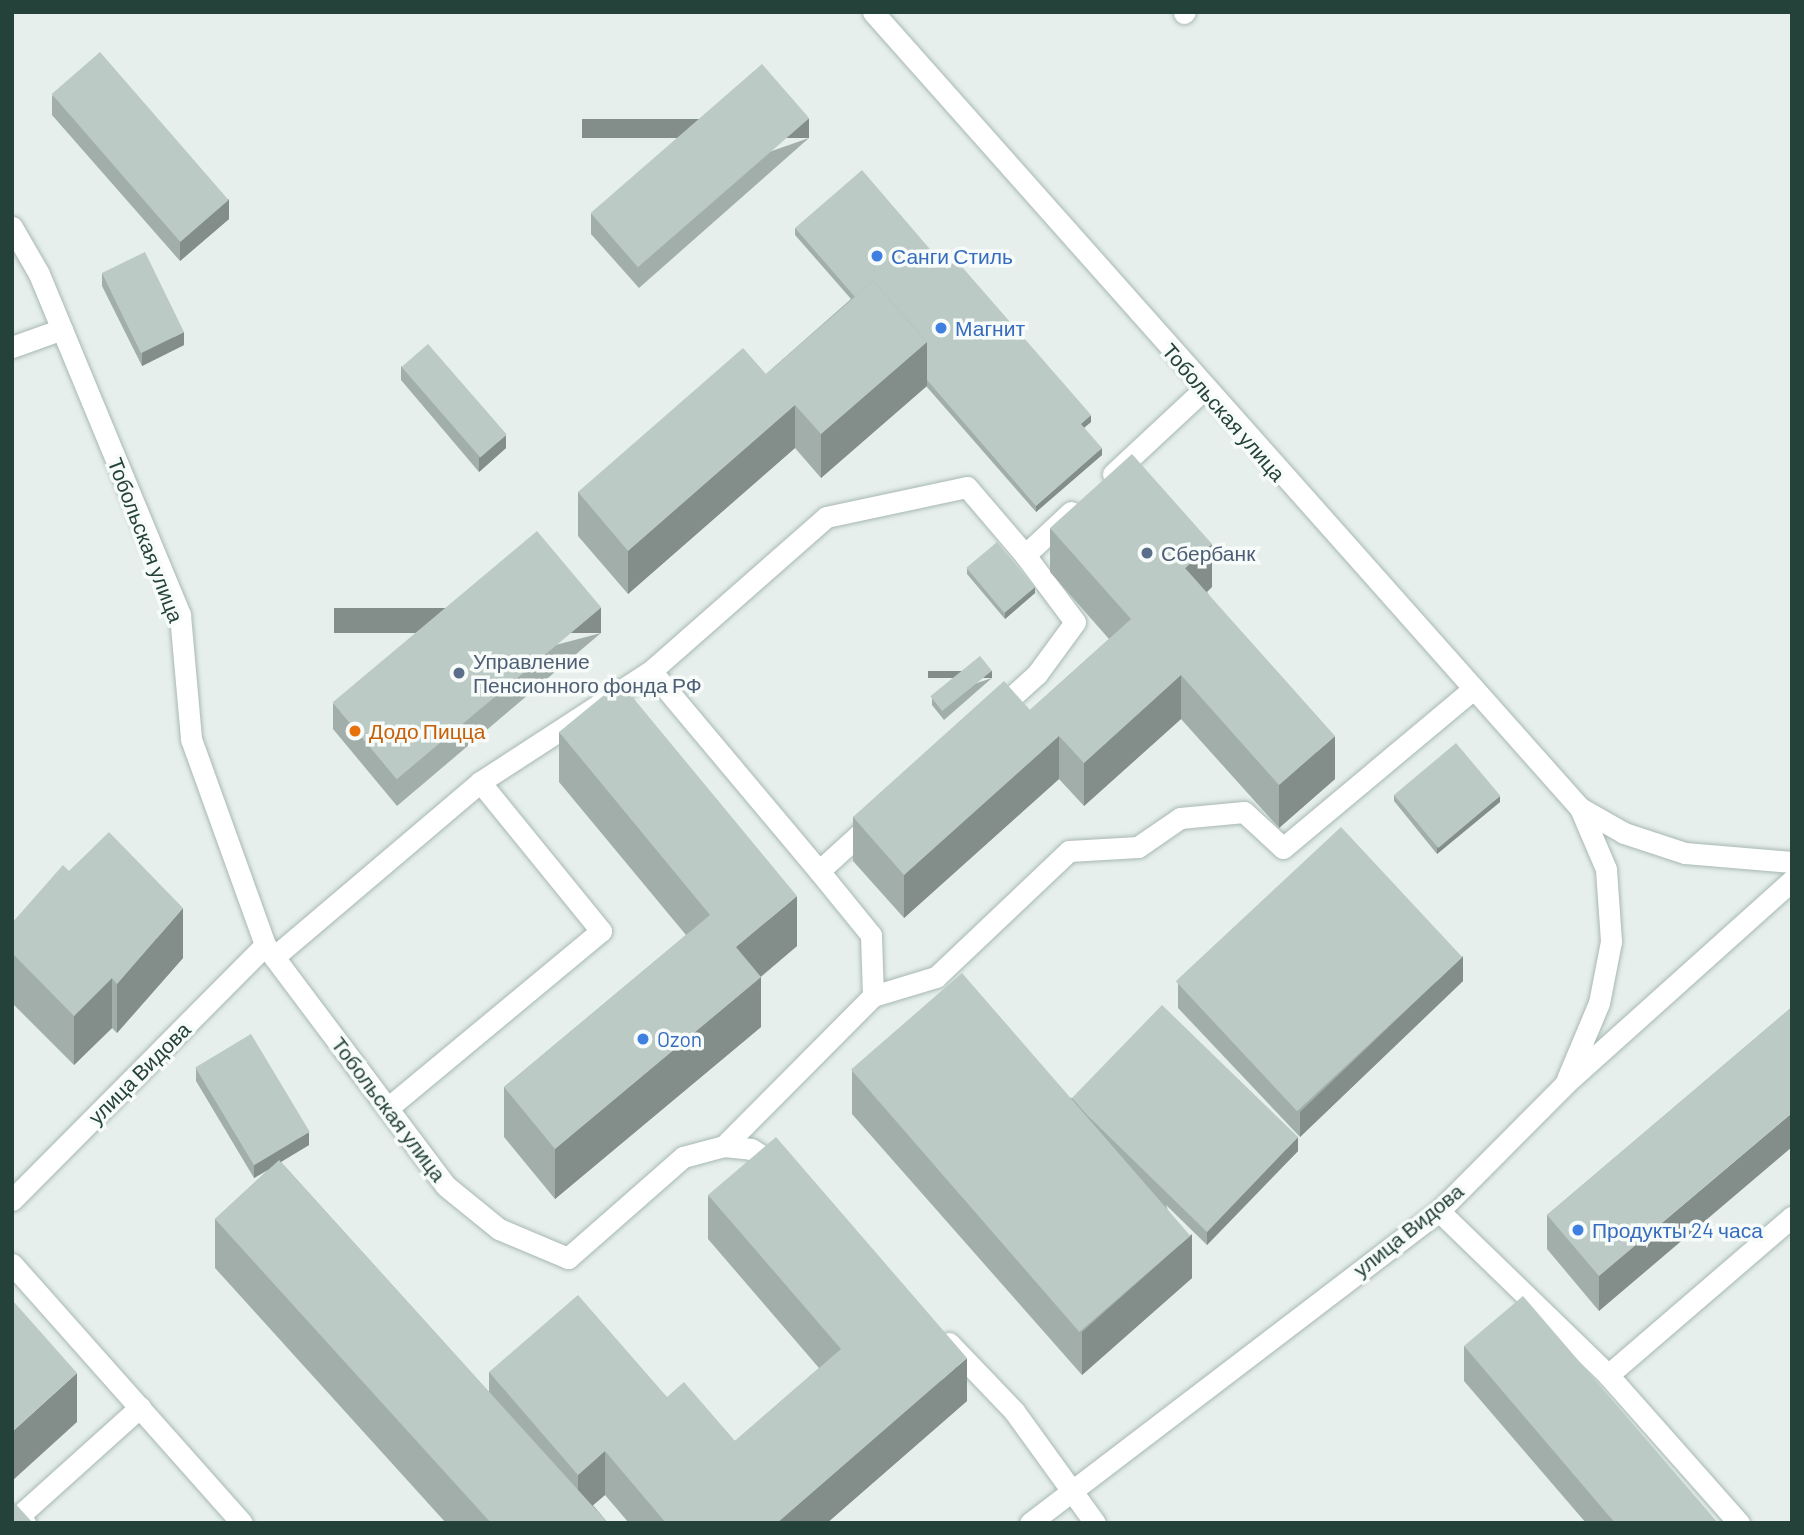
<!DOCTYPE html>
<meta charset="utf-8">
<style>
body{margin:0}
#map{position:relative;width:1804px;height:1535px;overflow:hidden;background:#e6efeb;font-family:Barlow,sans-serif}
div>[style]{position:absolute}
.roads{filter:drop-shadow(0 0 2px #a8b8b2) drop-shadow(0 0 2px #a8b8b2)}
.lane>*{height:21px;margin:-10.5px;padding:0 10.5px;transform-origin:10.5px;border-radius:10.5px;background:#fff}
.street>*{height:21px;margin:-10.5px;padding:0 10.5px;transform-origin:10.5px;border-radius:10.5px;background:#fff}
.secondary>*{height:21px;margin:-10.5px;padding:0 10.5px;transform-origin:10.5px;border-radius:10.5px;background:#fff}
.wall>*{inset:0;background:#a1aea9}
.shaded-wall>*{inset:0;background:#838d89;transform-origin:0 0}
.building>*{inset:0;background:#bbcac4;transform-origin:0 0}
.dots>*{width:19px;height:19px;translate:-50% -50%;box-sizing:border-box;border:4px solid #f7fbf9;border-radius:50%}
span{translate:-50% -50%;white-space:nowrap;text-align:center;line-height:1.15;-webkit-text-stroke:7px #f7fbf9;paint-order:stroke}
.shop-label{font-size:21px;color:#366cbe}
.left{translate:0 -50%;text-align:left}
.street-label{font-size:21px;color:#24423a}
.service-label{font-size:21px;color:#4e5e75}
.food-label{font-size:21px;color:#c56008}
.frame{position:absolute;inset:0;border:14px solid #24423a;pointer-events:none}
</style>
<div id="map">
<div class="roads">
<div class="lane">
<div style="left:1184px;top:13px;width:1px;rotate:-45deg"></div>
<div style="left:12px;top:347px;width:53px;rotate:-19.8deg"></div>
<div style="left:1113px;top:474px;width:125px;rotate:-43deg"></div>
<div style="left:994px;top:713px;width:58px;rotate:-42.2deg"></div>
<div style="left:1037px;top:674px;width:64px;rotate:-53.8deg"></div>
<div style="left:1075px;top:622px;width:84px;rotate:-126.7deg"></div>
<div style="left:1025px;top:555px;width:63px;rotate:-43.1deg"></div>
<div style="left:480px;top:782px;width:204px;rotate:-33deg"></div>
<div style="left:819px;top:871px;width:261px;rotate:-130deg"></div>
<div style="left:651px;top:671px;width:233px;rotate:-41.3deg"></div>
<div style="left:826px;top:517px;width:144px;rotate:-12deg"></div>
<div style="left:967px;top:487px;width:89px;rotate:49.5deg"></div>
<div style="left:274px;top:957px;width:270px;rotate:-40.3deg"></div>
<div style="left:480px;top:782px;width:192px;rotate:50.9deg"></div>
<div style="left:601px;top:931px;width:277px;rotate:140.3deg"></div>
<div style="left:873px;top:996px;width:61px;rotate:-91.9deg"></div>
<div style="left:871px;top:935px;width:82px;rotate:-129.1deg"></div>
<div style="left:819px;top:871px;width:74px;rotate:-42.3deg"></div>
<div style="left:724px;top:1146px;width:211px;rotate:-45.2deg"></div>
<div style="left:873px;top:996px;width:66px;rotate:-16.8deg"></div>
<div style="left:936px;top:977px;width:183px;rotate:-43.5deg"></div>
<div style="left:1069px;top:851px;width:69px;rotate:-3.3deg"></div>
<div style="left:1138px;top:847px;width:51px;rotate:-34.6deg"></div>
<div style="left:1180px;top:818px;width:64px;rotate:-5.4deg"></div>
<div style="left:1244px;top:812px;width:53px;rotate:42.7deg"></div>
<div style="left:1283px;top:848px;width:245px;rotate:-39.9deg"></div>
<div style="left:1439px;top:1211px;width:235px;rotate:44.1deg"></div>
<div style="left:1608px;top:1375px;width:198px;rotate:48.5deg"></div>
<div style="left:12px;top:1264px;width:346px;rotate:48.4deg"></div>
<div style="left:1608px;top:1375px;width:243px;rotate:-40.7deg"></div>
<div style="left:25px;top:1523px;width:9px;rotate:-131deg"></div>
<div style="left:19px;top:1516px;width:163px;rotate:-42deg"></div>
</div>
<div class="street">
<div style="left:12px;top:227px;width:54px;rotate:60.1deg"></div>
<div style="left:39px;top:274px;width:369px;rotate:67.5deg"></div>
<div style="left:180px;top:615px;width:124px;rotate:84.9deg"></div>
<div style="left:191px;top:739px;width:219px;rotate:70.2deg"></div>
<div style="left:265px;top:945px;width:301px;rotate:53.1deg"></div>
<div style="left:446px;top:1186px;width:68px;rotate:39.1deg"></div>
<div style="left:499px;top:1229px;width:75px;rotate:22.8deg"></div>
<div style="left:568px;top:1258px;width:153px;rotate:-41.3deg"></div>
<div style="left:683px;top:1157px;width:42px;rotate:-15deg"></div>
<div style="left:724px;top:1146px;width:27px;rotate:6deg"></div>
<div style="left:751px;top:1149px;width:36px;rotate:32deg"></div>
<div style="left:12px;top:1200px;width:359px;rotate:-45.2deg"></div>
<div style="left:949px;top:1343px;width:94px;rotate:46.3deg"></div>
<div style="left:1014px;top:1411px;width:138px;rotate:54.1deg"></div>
</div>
<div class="secondary">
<div style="left:873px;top:12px;width:1065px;rotate:48.39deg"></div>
<div style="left:1580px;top:808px;width:51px;rotate:29.6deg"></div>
<div style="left:1624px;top:833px;width:64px;rotate:18.2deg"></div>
<div style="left:1685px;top:853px;width:107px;rotate:4.8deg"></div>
<div style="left:1567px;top:1079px;width:82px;rotate:-67.2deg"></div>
<div style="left:1599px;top:1003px;width:63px;rotate:-79deg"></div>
<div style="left:1611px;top:941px;width:72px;rotate:-94deg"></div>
<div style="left:1606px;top:869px;width:66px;rotate:-113.1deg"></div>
<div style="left:1030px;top:1523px;width:514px;rotate:-37.34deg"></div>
<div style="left:1439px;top:1211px;width:179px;rotate:-45.2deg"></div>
<div style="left:1565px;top:1084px;width:305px;rotate:-41.9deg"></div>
</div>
</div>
<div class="wall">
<div style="clip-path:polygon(52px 95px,229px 219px,180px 261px,52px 115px)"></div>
<div style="clip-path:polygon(809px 138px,639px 288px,591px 234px,591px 214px)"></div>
<div style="clip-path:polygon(795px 228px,947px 269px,1091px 422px,1084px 428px,1102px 455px,1036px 512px,926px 386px,821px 478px,795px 448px,628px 594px,578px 536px,578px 492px,766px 374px,851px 299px,795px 235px)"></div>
<div style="clip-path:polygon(102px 273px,184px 345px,142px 366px,102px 286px)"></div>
<div style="clip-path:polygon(401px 366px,506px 448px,479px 472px,401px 380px)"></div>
<div style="clip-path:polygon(1050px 528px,1212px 587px,1207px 592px,1335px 779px,1279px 828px,1181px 719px,1084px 806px,1059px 779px,904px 918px,853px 861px,853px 817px,1030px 710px,1109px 639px,1050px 572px)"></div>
<div style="clip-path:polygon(967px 568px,1035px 593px,1005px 619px,967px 574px)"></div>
<div style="clip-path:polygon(601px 633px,397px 806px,333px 729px,333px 704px)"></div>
<div style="clip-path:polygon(992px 678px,944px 720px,932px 705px,932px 698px)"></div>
<div style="clip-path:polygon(559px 732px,797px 946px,761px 977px,761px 1027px,555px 1199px,504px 1137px,504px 1087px,686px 935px,559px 782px)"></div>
<div style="clip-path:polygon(1394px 795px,1500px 802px,1437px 854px,1394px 801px)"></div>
<div style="clip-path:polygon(69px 871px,183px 958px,117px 1033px,112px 1028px,74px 1065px,12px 1003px,12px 923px)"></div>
<div style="clip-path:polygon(1463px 981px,1300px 1137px,1178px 1008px,1178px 983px)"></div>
<div style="clip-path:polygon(1792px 1007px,1599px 1311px,1547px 1249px,1547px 1215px)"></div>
<div style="clip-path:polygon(196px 1068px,309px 1145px,281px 1162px,489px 1392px,489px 1372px,667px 1397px,735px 1441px,819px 1368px,708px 1239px,708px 1195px,967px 1401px,827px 1523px,629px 1523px,605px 1495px,593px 1505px,608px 1523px,446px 1523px,215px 1268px,215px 1219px,268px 1170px,254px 1178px,196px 1081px)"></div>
<div style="clip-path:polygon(852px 1070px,1072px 1098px,1298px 1151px,1207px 1245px,1166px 1205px,1192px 1278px,1082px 1375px,852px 1114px)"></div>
<div style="clip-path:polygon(1464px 1346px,1718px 1523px,1586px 1523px,1464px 1381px)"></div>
</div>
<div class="shaded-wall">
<div style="left:809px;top:119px;width:19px;height:227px;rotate:90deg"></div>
<div style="clip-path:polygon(229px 199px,229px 219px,180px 261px,180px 241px)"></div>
<div style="clip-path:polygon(184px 332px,184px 345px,142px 366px,142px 353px)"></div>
<div style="clip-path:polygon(927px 342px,927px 386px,821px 478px,821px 434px)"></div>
<div style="clip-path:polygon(795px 405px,795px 448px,628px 594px,628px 551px)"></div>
<div style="clip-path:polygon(1091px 415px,1091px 422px,1081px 430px,1081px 424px)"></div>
<div style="clip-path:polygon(506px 435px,506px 448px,479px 472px,479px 458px)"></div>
<div style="clip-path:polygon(1102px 448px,1102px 455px,1036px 512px,1036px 506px)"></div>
<div style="clip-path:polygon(1212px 544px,1212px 587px,1185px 611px,1185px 568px)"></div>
<div style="clip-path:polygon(1035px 587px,1035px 593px,1005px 619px,1005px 612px)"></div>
<div style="left:601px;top:608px;width:25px;height:267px;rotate:90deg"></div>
<div style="left:992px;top:671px;width:7px;height:64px;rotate:90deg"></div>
<div style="clip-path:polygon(1181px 675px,1181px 719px,1084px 806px,1084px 763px)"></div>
<div style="clip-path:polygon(1059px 736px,1059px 779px,904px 918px,904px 875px)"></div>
<div style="clip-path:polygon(1335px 736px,1335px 779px,1279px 828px,1279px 785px)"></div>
<div style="clip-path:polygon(1500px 796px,1500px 802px,1437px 854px,1437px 847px)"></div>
<div style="clip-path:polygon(797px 896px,797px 946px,736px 997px,736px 947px)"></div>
<div style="clip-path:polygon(183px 908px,183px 958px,117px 1033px,117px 984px)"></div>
<div style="clip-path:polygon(1463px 956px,1463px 981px,1300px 1137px,1300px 1112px)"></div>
<div style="clip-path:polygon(761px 977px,761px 1027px,555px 1199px,555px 1149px)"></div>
<div style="clip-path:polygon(112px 978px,112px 1028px,74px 1065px,74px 1016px)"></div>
<div style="clip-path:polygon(1792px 1113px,1792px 1147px,1599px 1311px,1599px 1276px)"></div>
<div style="clip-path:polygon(309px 1132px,309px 1145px,254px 1178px,254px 1165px)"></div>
<div style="clip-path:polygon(1298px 1137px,1298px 1151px,1207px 1245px,1207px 1232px)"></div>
<div style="clip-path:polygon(1192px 1234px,1192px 1278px,1082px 1375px,1082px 1332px)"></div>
<div style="clip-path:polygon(967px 1358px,967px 1401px,827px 1523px,777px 1523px)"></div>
<div style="clip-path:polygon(77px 1373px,77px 1422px,12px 1481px,12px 1432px)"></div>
<div style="clip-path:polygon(605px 1451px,605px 1495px,578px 1518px,578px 1475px)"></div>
</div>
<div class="building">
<div style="left:100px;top:52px;width:196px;height:64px;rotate:49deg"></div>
<div style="left:762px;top:64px;width:72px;height:227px;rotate:49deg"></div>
<div style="clip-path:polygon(862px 170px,947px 269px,956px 260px,1091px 415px,1081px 424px,1102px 448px,1036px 506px,927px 380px,927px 342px,873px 281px,855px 297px,795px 228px)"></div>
<div style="left:145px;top:252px;width:89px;height:48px;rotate:64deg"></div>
<div style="clip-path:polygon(873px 281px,927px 342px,821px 434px,795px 405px,628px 551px,578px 492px,743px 348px,766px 374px)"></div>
<div style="left:428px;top:344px;width:120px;height:35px;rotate:49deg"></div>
<div style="clip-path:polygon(1132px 454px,1212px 544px,1185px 568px,1335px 736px,1279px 785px,1181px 675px,1084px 763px,1059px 736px,904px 875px,853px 817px,1004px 681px,1030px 710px,1131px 619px,1050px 528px)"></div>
<div style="left:537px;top:531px;width:100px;height:267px;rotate:50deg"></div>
<div style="left:997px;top:542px;width:59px;height:40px;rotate:50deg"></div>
<div style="left:980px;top:656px;width:19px;height:64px;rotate:51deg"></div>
<div style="clip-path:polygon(620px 682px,797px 896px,736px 947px,761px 977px,555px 1149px,504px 1087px,710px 915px,559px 732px)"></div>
<div style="left:1456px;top:743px;width:69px;height:81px;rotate:50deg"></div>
<div style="left:1341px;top:827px;width:178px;height:226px;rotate:47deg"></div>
<div style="clip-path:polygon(109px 832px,183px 908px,117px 984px,112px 978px,74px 1016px,12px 953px,12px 923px,63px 865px,69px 871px)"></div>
<div style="left:962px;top:973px;width:348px;height:147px;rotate:49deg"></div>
<div style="clip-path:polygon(1162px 1005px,1298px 1137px,1207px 1232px,1087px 1115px,1072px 1098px)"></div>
<div style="clip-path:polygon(1792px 1007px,1792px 1113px,1599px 1276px,1547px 1215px)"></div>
<div style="left:251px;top:1034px;width:114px;height:65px;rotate:59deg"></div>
<div style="clip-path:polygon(776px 1137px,967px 1358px,777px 1523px,666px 1523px,605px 1451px,578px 1475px,489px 1372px,578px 1295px,667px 1397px,684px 1382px,735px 1441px,841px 1349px,708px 1195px)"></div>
<div style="clip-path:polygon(279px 1160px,608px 1523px,491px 1523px,215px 1219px)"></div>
<div style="clip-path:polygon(1523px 1296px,1718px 1523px,1615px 1523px,1464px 1346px)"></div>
<div style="clip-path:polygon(14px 1302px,77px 1373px,12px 1432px,12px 1304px)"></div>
<div style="clip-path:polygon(12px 1500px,33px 1523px,12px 1523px)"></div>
</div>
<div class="dots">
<div style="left:877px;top:256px;background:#3f7fe0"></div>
<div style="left:941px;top:328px;background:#3f7fe0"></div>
<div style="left:1147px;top:553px;background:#5c6f8a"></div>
<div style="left:459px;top:673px;background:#5c6f8a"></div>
<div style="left:355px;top:731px;background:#e8710a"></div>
<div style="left:643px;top:1039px;background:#3f7fe0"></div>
<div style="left:1578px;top:1230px;background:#3f7fe0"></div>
</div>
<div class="shop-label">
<span class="left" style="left:891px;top:256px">Санги Стиль</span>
<span class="left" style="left:955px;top:328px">Магнит</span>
<span class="left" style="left:657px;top:1039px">Ozon</span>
<span class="left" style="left:1592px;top:1230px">Продукты 24 часа</span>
</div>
<div class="street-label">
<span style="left:1224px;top:412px;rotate:49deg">Тобольская улица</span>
<span style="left:146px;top:540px;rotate:69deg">Тобольская улица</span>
<span style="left:139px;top:1073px;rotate:-45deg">улица Видова</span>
<span style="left:389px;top:1109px;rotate:53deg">Тобольская улица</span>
<span style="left:1408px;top:1230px;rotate:-39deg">улица Видова</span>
</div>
<div class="service-label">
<span class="left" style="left:1161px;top:553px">Сбербанк</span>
<span class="left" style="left:473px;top:673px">Управление<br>Пенсионного фонда РФ</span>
</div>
<div class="food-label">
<span class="left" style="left:369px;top:731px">Додо Пицца</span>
</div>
<div class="frame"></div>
</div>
